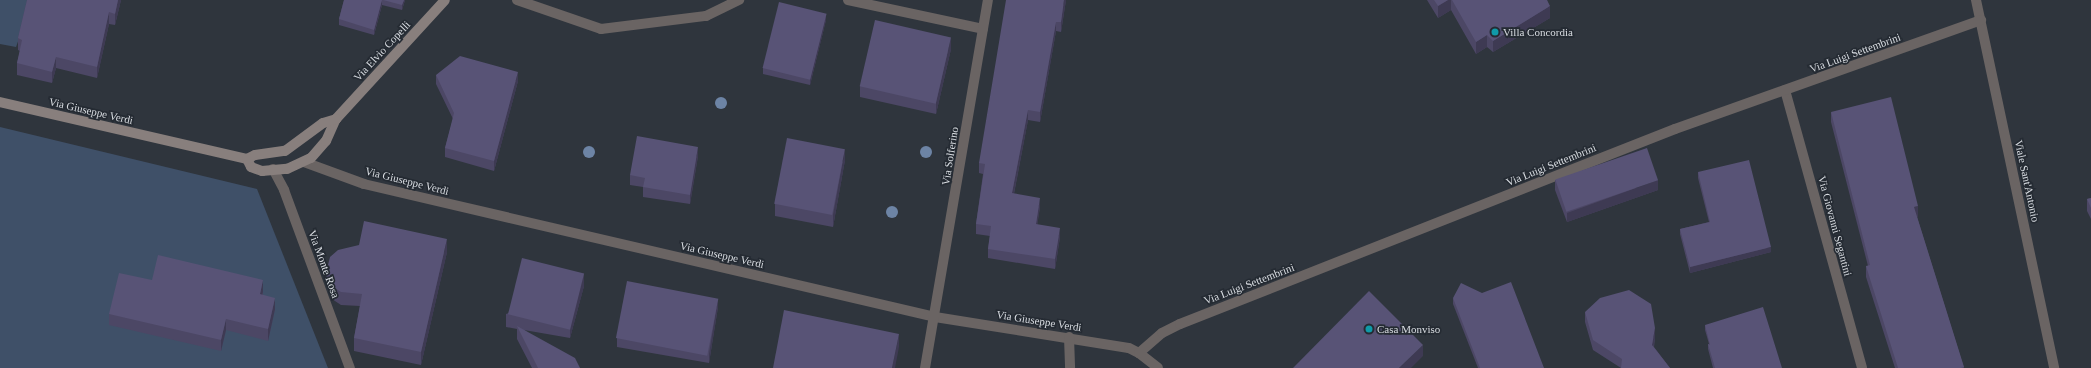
<!DOCTYPE html>
<style>
body{margin:0}
#map{position:relative;width:2091px;height:368px;overflow:hidden;background:#2f353d;font-family:Georgia,serif}
div>[style]{position:absolute}
.green>*{inset:0;background:#3f5068}
.street>*{height:10px;margin:-5px;padding:0 5px;transform-origin:5px;border-radius:5px;background:#6a6463}
.secondary>*{height:10px;margin:-5px;padding:0 5px;transform-origin:5px;border-radius:5px;background:#887f7d}
.trees>*{width:12px;height:12px;margin:-6px;border-radius:50%;background:#6d84a5}
.wall>*{inset:0;background:#4c4765}
.shaded-wall>*{inset:0;background:#3e3a53}
.building>*{inset:0;background:#585376;transform-origin:0 0}
.dots>*{width:11px;height:11px;translate:-50% -50%;box-sizing:border-box;border:2px solid #252b33;border-radius:50%}
span{translate:-50% -50%;white-space:nowrap;text-align:center;line-height:1.15;-webkit-text-stroke:3.5px #252b33;paint-order:stroke}
.poi-label{font-size:11px;color:#d9dde2}
.left{translate:0 -50%;text-align:left}
.street-label{font-size:11px;color:#d9dde2}
</style>
<div id="map">
<div class="green">
<div style="clip-path:polygon(0 0,33px 0,16px 47px,0 44px)"></div>
<div style="clip-path:polygon(0 127px,257px 189px,328px 368px,0 368px)"></div>
</div>
<div class="street">
<div style="left:517px;top:0;width:89px;rotate:19deg"></div>
<div style="left:601px;top:29px;width:106px;rotate:-7.1deg"></div>
<div style="left:706px;top:16px;width:37px;rotate:-26deg"></div>
<div style="left:848px;top:0;width:138px;rotate:12.1deg"></div>
<div style="left:1976px;top:0;width:376px;rotate:78deg"></div>
<div style="left:1785px;top:90px;width:288px;rotate:74.5deg"></div>
<div style="left:304px;top:162px;width:64px;rotate:20.1deg"></div>
<div style="left:364px;top:184px;width:586px;rotate:13.11deg"></div>
<div style="left:935px;top:317px;width:196px;rotate:9.1deg"></div>
<div style="left:1129px;top:348px;width:11px;rotate:27deg"></div>
<div style="left:1139px;top:353px;width:24px;rotate:38deg"></div>
<div style="left:273px;top:169px;width:24px;rotate:62deg"></div>
<div style="left:284px;top:190px;width:190px;rotate:69.7deg"></div>
<div style="left:1069px;top:337px;width:31px;rotate:88deg"></div>
<div style="left:1139px;top:353px;width:30px;rotate:-41deg"></div>
<div style="left:1162px;top:333px;width:20px;rotate:-27deg"></div>
<div style="left:1180px;top:324px;width:532px;rotate:-21.5deg"></div>
<div style="left:1675px;top:129px;width:325px;rotate:-19.6deg"></div>
<div style="left:925px;top:368px;width:373px;rotate:-80.3deg"></div>
</div>
<div class="secondary">
<div style="left:0;top:102px;width:253px;rotate:13deg"></div>
<div style="left:247px;top:159px;width:9px;rotate:63deg"></div>
<div style="left:251px;top:167px;width:12px;rotate:20deg"></div>
<div style="left:262px;top:171px;width:25px;rotate:-5deg"></div>
<div style="left:287px;top:169px;width:26px;rotate:-25deg"></div>
<div style="left:311px;top:158px;width:23px;rotate:-49deg"></div>
<div style="left:326px;top:141px;width:24px;rotate:-66deg"></div>
<div style="left:336px;top:119px;width:161px;rotate:-47.5deg"></div>
<div style="left:247px;top:159px;width:9px;rotate:-27deg"></div>
<div style="left:255px;top:155px;width:30px;rotate:-8deg"></div>
<div style="left:285px;top:151px;width:47px;rotate:-36.4deg"></div>
<div style="left:323px;top:123px;width:14px;rotate:-17deg"></div>
</div>
<div class="trees">
<div style="left:721px;top:103px"></div>
<div style="left:589px;top:152px"></div>
<div style="left:926px;top:152px"></div>
<div style="left:892px;top:212px"></div>
</div>
<div class="wall">
<div style="clip-path:polygon(27px 0,121px 0,115px 25px,109px 24px,97px 78px,56px 68px,52px 83px,17px 75px,17px 63px,20px 51px,18px 50px,18px 38px)"></div>
<div style="clip-path:polygon(344px 0,405px 0,402px 10px,382px 5px,374px 35px,339px 25px,339px 19px)"></div>
<div style="clip-path:polygon(1066px 0,1061px 32px,1056px 31px,1040px 122px,1028px 120px,1014px 194px,1040px 207px,1037px 225px,1060px 237px,1055px 269px,988px 258px,988px 249px,990px 236px,976px 234px,976px 224px,983px 174px,979px 173px,979px 163px)"></div>
<div style="clip-path:polygon(1427px 0,1547px 0,1550px 18px,1493px 52px,1487px 47px,1476px 54px,1451px 10px,1438px 18px)"></div>
<div style="clip-path:polygon(826px 20px,810px 85px,763px 74px,763px 68px)"></div>
<div style="clip-path:polygon(951px 49px,936px 114px,860px 97px,860px 86px)"></div>
<div style="clip-path:polygon(436px 75px,518px 81px,494px 171px,445px 157px,445px 148px,453px 119px,436px 84px)"></div>
<div style="clip-path:polygon(1831px 112px,1918px 217px,1917px 217px,1964px 368px,1895px 368px,1866px 277px,1866px 266px,1868px 266px,1831px 122px)"></div>
<div style="clip-path:polygon(698px 156px,690px 204px,643px 197px,643px 187px,630px 185px,630px 175px)"></div>
<div style="clip-path:polygon(845px 160px,833px 227px,775px 216px,775px 204px)"></div>
<div style="clip-path:polygon(1698px 172px,1771px 252px,1690px 273px,1680px 234px,1680px 229px,1709px 222px,1698px 178px)"></div>
<div style="clip-path:polygon(1555px 180px,1658px 190px,1567px 222px,1555px 190px)"></div>
<div style="clip-path:polygon(2091px 198px,2091px 219px,2087px 211px,2087px 199px)"></div>
<div style="clip-path:polygon(447px 252px,421px 365px,354px 351px,354px 338px,360px 306px,341px 305px,332px 299px,326px 285px,326px 273px)"></div>
<div style="clip-path:polygon(152px 280px,263px 291px,263px 295px,275px 309px,268px 341px,226px 330px,221px 351px,109px 325px,109px 314px)"></div>
<div style="clip-path:polygon(584px 286px,570px 338px,524px 330px,580px 368px,532px 368px,517px 339px,517px 329px,506px 327px,506px 314px)"></div>
<div style="clip-path:polygon(1453px 298px,1544px 368px,1478px 368px,1453px 304px)"></div>
<div style="clip-path:polygon(718px 307px,709px 363px,617px 347px,617px 338px)"></div>
<div style="clip-path:polygon(1585px 312px,1655px 338px,1654px 347px,1670px 368px,1621px 368px,1593px 350px,1585px 322px)"></div>
<div style="clip-path:polygon(1705px 325px,1782px 368px,1713px 368px,1708px 349px,1708px 344px,1709px 344px,1705px 330px)"></div>
</div>
<div class="shaded-wall">
<div style="clip-path:polygon(118px 0,121px 0,115px 25px,115px 14px)"></div>
<div style="clip-path:polygon(382px 0,382px 5px,374px 35px,374px 30px)"></div>
<div style="clip-path:polygon(404px 0,405px 0,402px 10px,402px 5px)"></div>
<div style="clip-path:polygon(1064px 0,1066px 0,1061px 32px,1061px 22px)"></div>
<div style="clip-path:polygon(1448px 0,1451px 0,1451px 10px,1438px 18px,1438px 6px)"></div>
<div style="clip-path:polygon(1550px 6px,1550px 18px,1493px 52px,1493px 41px)"></div>
<div style="clip-path:polygon(109px 12px,109px 24px,97px 78px,97px 67px)"></div>
<div style="clip-path:polygon(826px 14px,826px 20px,810px 85px,810px 80px)"></div>
<div style="clip-path:polygon(1056px 22px,1056px 31px,1040px 122px,1040px 112px)"></div>
<div style="clip-path:polygon(1487px 35px,1487px 47px,1476px 54px,1476px 42px)"></div>
<div style="clip-path:polygon(951px 37px,951px 49px,936px 114px,936px 103px)"></div>
<div style="clip-path:polygon(56px 57px,56px 68px,52px 83px,52px 72px)"></div>
<div style="clip-path:polygon(518px 72px,518px 81px,494px 171px,494px 161px)"></div>
<div style="clip-path:polygon(1028px 110px,1028px 120px,1012px 203px,1012px 193px)"></div>
<div style="clip-path:polygon(698px 147px,698px 156px,690px 204px,690px 195px)"></div>
<div style="clip-path:polygon(845px 149px,845px 160px,833px 227px,833px 215px)"></div>
<div style="clip-path:polygon(1658px 180px,1658px 190px,1567px 222px,1567px 213px)"></div>
<div style="clip-path:polygon(1040px 198px,1040px 207px,1036px 234px,1036px 224px)"></div>
<div style="clip-path:polygon(1918px 206px,1918px 217px,1914px 218px,1914px 207px)"></div>
<div style="clip-path:polygon(1060px 228px,1060px 237px,1055px 269px,1055px 259px)"></div>
<div style="clip-path:polygon(447px 239px,447px 252px,421px 365px,421px 352px)"></div>
<div style="clip-path:polygon(1771px 247px,1771px 252px,1690px 273px,1690px 267px)"></div>
<div style="clip-path:polygon(584px 273px,584px 286px,570px 338px,570px 326px)"></div>
<div style="clip-path:polygon(263px 280px,263px 291px,260px 306px,260px 294px)"></div>
<div style="clip-path:polygon(275px 298px,275px 309px,268px 341px,268px 329px)"></div>
<div style="clip-path:polygon(718px 298px,718px 307px,709px 363px,709px 354px)"></div>
<div style="clip-path:polygon(226px 319px,226px 330px,221px 351px,221px 340px)"></div>
<div style="clip-path:polygon(1655px 328px,1655px 338px,1652px 354px,1652px 345px)"></div>
<div style="clip-path:polygon(899px 334px,899px 347px,895px 368px,892px 368px)"></div>
<div style="clip-path:polygon(1423px 345px,1423px 356px,1411px 368px,1399px 368px)"></div>
</div>
<div class="building">
<div style="clip-path:polygon(27px 0,118px 0,115px 14px,109px 12px,97px 67px,56px 57px,52px 72px,17px 63px,22px 40px,18px 38px)"></div>
<div style="clip-path:polygon(344px 0,382px 0,374px 30px,339px 19px)"></div>
<div style="clip-path:polygon(383px 0,404px 0,402px 5px)"></div>
<div style="clip-path:polygon(1006px 0,1064px 0,1061px 22px,1056px 22px,1040px 112px,1028px 110px,1012px 193px,1040px 198px,1036px 224px,1060px 228px,1055px 259px,988px 249px,991px 226px,976px 224px,985px 164px,979px 163px)"></div>
<div style="clip-path:polygon(1434px 0,1448px 0,1438px 6px)"></div>
<div style="clip-path:polygon(1452px 0,1547px 0,1550px 6px,1493px 41px,1487px 35px,1476px 42px)"></div>
<div style="left:779px;top:2px;width:49px;height:68px;rotate:14deg"></div>
<div style="left:875px;top:20px;width:78px;height:68px;rotate:13deg"></div>
<div style="clip-path:polygon(460px 56px,518px 72px,494px 161px,445px 148px,454px 113px,436px 75px)"></div>
<div style="clip-path:polygon(1891px 97px,1918px 206px,1914px 207px,1964px 367px,1961px 368px,1898px 368px,1866px 266px,1870px 265px,1831px 112px)"></div>
<div style="clip-path:polygon(637px 136px,698px 147px,690px 195px,643px 187px,645px 178px,630px 175px)"></div>
<div style="left:787px;top:138px;width:59px;height:67px;rotate:11deg"></div>
<div style="left:1647px;top:148px;width:34px;height:97px;rotate:71deg"></div>
<div style="clip-path:polygon(1749px 160px,1771px 247px,1690px 267px,1680px 229px,1710px 222px,1698px 172px)"></div>
<div style="clip-path:polygon(2091px 198px,2091px 208px,2087px 199px)"></div>
<div style="clip-path:polygon(364px 221px,447px 239px,421px 352px,354px 338px,362px 294px,341px 292px,332px 286px,326px 273px,330px 257px,338px 250px,359px 245px)"></div>
<div style="clip-path:polygon(158px 255px,263px 280px,260px 294px,275px 298px,268px 329px,226px 319px,221px 340px,109px 314px,119px 273px,152px 280px)"></div>
<div style="left:522px;top:258px;width:64px;height:58px;rotate:14deg"></div>
<div style="left:627px;top:281px;width:93px;height:58px;rotate:11deg"></div>
<div style="clip-path:polygon(1511px 282px,1544px 368px,1480px 368px,1453px 298px,1461px 283px,1482px 293px)"></div>
<div style="clip-path:polygon(1629px 290px,1651px 304px,1655px 328px,1652px 345px,1670px 368px,1621px 368px,1622px 359px,1593px 340px,1585px 312px,1600px 298px)"></div>
<div style="clip-path:polygon(1369px 291px,1423px 345px,1399px 368px,1293px 368px)"></div>
<div style="clip-path:polygon(1763px 307px,1782px 368px,1715px 368px,1708px 344px,1710px 345px,1705px 325px)"></div>
<div style="clip-path:polygon(784px 310px,899px 334px,892px 368px,773px 368px)"></div>
<div style="clip-path:polygon(517px 326px,575px 358px,580px 368px,538px 368px)"></div>
</div>
<div class="dots">
<div style="left:1495px;top:32px;background:#0f9aa8"></div>
<div style="left:1369px;top:329px;background:#0f9aa8"></div>
</div>
<div class="poi-label">
<span class="left" style="left:1503px;top:32px">Villa Concordia</span>
<span class="left" style="left:1377px;top:329px">Casa Monviso</span>
</div>
<div class="street-label">
<span style="left:382px;top:51px;rotate:-47deg">Via Elvio Copelli</span>
<span style="left:1855px;top:53px;rotate:-20deg">Via Luigi Settembrini</span>
<span style="left:91px;top:111px;rotate:13deg">Via Giuseppe Verdi</span>
<span style="left:950px;top:156px;rotate:-81deg">Via Solferino</span>
<span style="left:1551px;top:165px;rotate:-22deg">Via Luigi Settembrini</span>
<span style="left:407px;top:181px;rotate:14deg">Via Giuseppe Verdi</span>
<span style="left:2027px;top:181px;rotate:78deg">Viale Sant'Antonio</span>
<span style="left:1835px;top:226px;rotate:75deg">Via Giovanni Segantini</span>
<span style="left:722px;top:255px;rotate:13deg">Via Giuseppe Verdi</span>
<span style="left:324px;top:264px;rotate:70deg">Via Monte Rosa</span>
<span style="left:1249px;top:284px;rotate:-21deg">Via Luigi Settembrini</span>
<span style="left:1039px;top:321px;rotate:9deg">Via Giuseppe Verdi</span>
</div>
</div>
